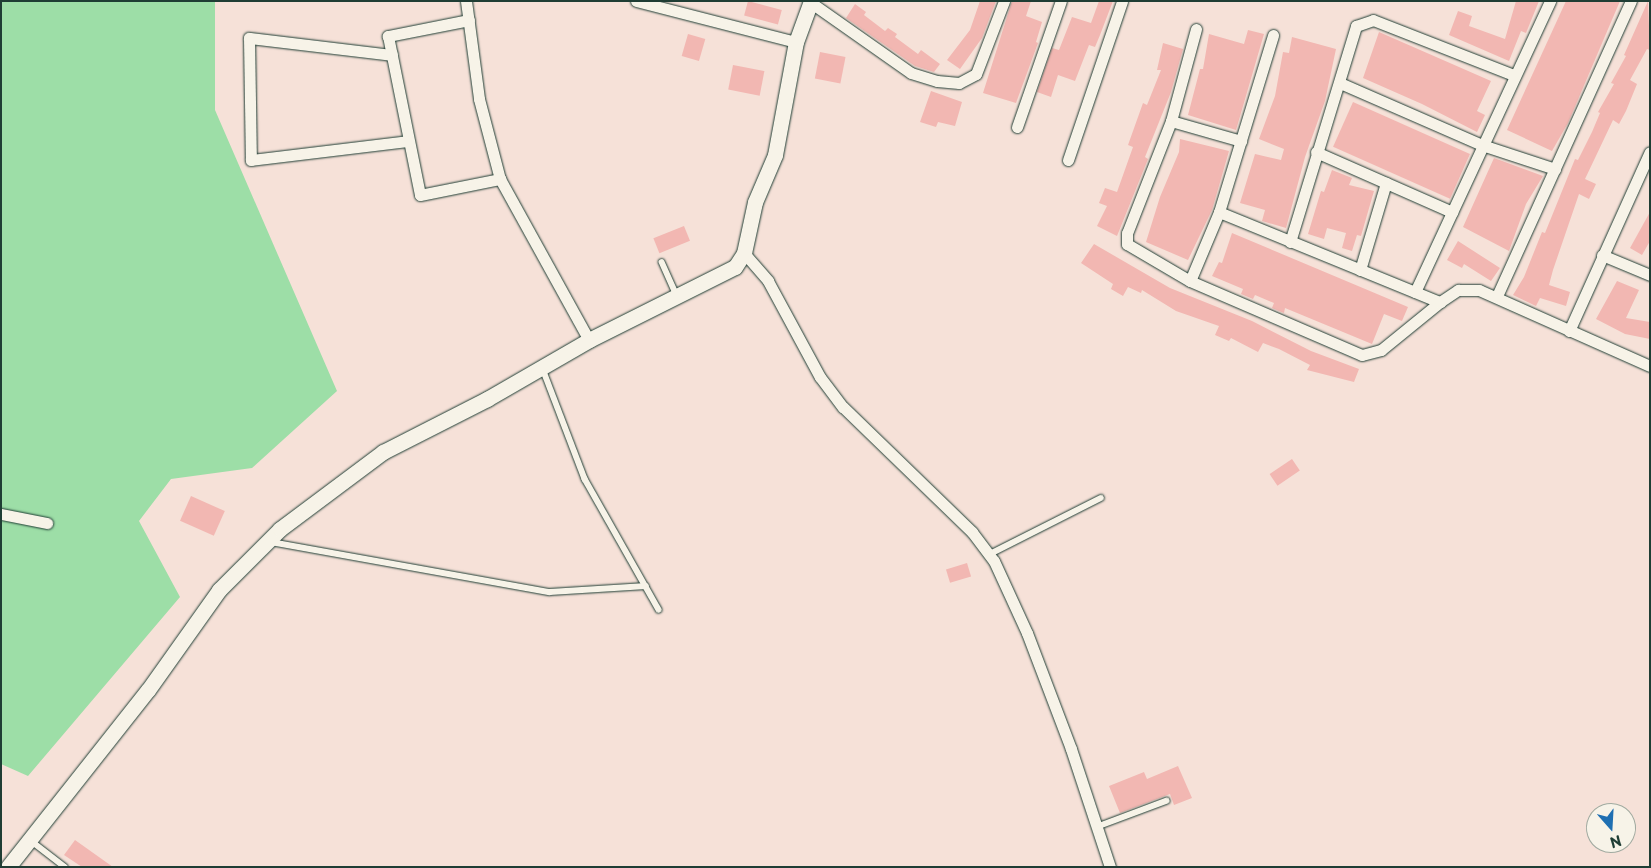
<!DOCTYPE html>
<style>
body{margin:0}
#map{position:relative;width:1651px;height:868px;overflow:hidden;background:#f6e1d8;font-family:"Playpen Sans",sans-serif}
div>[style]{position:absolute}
.green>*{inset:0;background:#9ddea7}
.building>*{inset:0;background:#f2b7b2;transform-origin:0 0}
.roads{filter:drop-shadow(0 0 1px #1f3d34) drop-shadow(0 0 1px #1f3d34)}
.service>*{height:5.5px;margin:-2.75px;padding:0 2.75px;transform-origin:2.75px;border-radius:2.75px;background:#f7f3e8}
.minor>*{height:11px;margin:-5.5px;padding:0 5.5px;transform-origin:5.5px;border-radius:5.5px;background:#f7f3e8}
.tertiary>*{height:15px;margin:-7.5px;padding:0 7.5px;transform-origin:7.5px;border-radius:7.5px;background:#f7f3e8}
span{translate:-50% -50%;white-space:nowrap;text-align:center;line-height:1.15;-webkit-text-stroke:4px #f7f3e8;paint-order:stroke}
.frame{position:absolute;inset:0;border:2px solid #1f3d34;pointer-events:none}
.north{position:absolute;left:1586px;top:803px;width:50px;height:50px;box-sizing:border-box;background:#f7f3e8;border:1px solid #a1aaa0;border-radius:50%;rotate:161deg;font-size:14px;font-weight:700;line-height:20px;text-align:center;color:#1f3d34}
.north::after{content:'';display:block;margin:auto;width:18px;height:22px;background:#1f6fb2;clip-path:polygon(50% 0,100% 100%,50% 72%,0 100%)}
</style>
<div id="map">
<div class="green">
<div style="clip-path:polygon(1px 1px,215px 1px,215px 110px,337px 391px,252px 468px,171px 479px,139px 521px,180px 597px,28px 776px,1px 764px)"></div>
</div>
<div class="building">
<div style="left:748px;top:1px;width:35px;height:15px;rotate:15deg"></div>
<div style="clip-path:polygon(980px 1px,996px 1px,982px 38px,960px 69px,947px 60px,970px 30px)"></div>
<div style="clip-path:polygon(1012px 1px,1031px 1px,1026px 16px,1042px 22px,1036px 42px,1038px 43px,1016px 103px,983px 93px)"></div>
<div style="clip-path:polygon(1099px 1px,1113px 1px,1100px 35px,1095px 47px,1089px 45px,1075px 81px,1058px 75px,1051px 97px,1037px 92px,1052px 48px,1059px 50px,1072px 17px,1091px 23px)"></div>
<div style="clip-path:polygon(1516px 1px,1539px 1px,1526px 33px,1521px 31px,1509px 61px,1449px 35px,1458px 11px,1472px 16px,1469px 26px,1505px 39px)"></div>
<div style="clip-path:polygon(1566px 1px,1620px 1px,1568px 123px,1552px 151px,1507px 130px)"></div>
<div style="clip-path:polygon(1648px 1px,1650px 50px,1647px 49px,1630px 80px,1637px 84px,1626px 111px,1619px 124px,1613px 120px,1595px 158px,1585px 179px,1596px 184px,1589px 199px,1579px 194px,1553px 270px,1549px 285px,1570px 292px,1566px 306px,1540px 298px,1536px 306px,1513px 295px,1524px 277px,1542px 232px,1545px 233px,1575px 159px,1578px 160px,1592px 132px,1600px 113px,1598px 112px,1614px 84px,1611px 83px,1626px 56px,1624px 55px)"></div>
<div style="clip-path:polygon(855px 4px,866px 12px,864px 15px,885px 31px,888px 28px,897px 34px,895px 37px,918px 54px,921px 50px,940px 64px,934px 72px,915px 66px,846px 18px)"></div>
<div style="clip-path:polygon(1248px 30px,1264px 34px,1236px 130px,1188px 115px,1200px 69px,1203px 69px,1209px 34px,1244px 44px)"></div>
<div style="clip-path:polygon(1379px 32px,1491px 81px,1477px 111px,1485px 115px,1477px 132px,1422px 104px,1363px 78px)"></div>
<div style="left:688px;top:34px;width:18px;height:23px;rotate:16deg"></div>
<div style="clip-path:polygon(1292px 37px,1336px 49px,1325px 101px,1305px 157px,1286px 228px,1262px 221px,1265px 210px,1240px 203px,1255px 154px,1281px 160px,1284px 149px,1259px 139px,1275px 96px,1283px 52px,1289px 53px)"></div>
<div style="clip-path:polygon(1163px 43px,1183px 49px,1171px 92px,1145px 157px,1148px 159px,1117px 236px,1097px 226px,1107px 206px,1099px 203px,1105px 188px,1117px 192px,1133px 147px,1128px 145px,1143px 103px,1147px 105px,1161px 70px,1157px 70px)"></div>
<div style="left:820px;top:52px;width:26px;height:27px;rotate:11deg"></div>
<div style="left:733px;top:65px;width:32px;height:25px;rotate:11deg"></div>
<div style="clip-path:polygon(931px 91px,962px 102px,955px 126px,938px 122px,936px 127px,920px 122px)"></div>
<div style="left:1353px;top:102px;width:128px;height:49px;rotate:24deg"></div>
<div style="clip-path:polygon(1180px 139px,1229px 151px,1212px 210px,1188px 260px,1146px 242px,1160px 197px,1179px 152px)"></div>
<div style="clip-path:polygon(1494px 158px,1543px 176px,1526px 204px,1509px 251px,1463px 227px)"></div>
<div style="clip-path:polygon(1332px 170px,1352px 178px,1349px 185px,1374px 191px,1361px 236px,1357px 235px,1352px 251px,1342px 248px,1346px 233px,1327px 228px,1324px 239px,1308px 234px,1321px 191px,1324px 192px)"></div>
<div style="clip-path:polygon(1650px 212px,1650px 241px,1642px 255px,1630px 248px)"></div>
<div style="left:684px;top:226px;width:16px;height:33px;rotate:68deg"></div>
<div style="clip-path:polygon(1232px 233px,1408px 307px,1402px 321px,1384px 314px,1372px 344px,1285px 308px,1284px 313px,1279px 311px,1272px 308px,1274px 303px,1255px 295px,1253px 299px,1241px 294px,1243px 289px,1212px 276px,1219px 262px,1222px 263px)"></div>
<div style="clip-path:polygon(1458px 241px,1500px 268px,1491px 281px,1464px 264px,1462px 268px,1447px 260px)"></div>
<div style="clip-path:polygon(1094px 244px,1170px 288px,1252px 321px,1311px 351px,1359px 369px,1354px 382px,1307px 370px,1310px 365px,1279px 349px,1263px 343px,1258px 352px,1231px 338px,1229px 341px,1215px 335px,1219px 326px,1176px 311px,1142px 290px,1141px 293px,1128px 287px,1123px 296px,1111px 289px,1113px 284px,1081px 263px)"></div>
<div style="clip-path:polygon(1617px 281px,1639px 290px,1626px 318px,1650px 322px,1650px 339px,1625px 334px,1596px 319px)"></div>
<div style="left:1292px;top:459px;width:14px;height:27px;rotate:56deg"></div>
<div style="left:191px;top:496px;width:37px;height:27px;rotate:24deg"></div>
<div style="left:967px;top:563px;width:14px;height:22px;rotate:73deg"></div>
<div style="clip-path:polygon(1178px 766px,1192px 798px,1174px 805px,1170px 794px,1120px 813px,1109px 786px,1144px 772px,1147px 779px)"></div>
<div style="clip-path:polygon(75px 840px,113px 867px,82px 867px,64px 855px)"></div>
</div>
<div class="roads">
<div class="service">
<div style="left:662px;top:262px;width:35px;rotate:66deg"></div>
<div style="left:543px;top:369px;width:118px;rotate:69.1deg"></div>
<div style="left:585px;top:479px;width:150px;rotate:60.5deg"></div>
<div style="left:271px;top:542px;width:283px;rotate:10.2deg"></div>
<div style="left:550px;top:592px;width:96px;rotate:-3.6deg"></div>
<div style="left:990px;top:554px;width:124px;rotate:-26.8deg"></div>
<div style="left:1099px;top:826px;width:72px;rotate:-20.5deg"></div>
<div style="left:30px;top:840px;width:44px;rotate:37.6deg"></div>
</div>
<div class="minor">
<div style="left:466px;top:1px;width:99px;rotate:82.4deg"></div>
<div style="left:479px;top:99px;width:83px;rotate:75.3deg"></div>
<div style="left:500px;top:179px;width:184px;rotate:61.1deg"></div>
<div style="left:636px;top:1px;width:165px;rotate:14.4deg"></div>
<div style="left:810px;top:2px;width:123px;rotate:35.1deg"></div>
<div style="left:911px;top:73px;width:27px;rotate:17deg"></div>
<div style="left:937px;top:81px;width:22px;rotate:5deg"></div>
<div style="left:959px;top:83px;width:19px;rotate:-28deg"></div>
<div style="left:976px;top:74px;width:78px;rotate:-69deg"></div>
<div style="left:469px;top:20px;width:83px;rotate:168.8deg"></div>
<div style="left:388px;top:36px;width:162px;rotate:78.6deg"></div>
<div style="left:420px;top:195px;width:82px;rotate:-11.3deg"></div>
<div style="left:1196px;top:29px;width:95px;rotate:105.2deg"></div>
<div style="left:1171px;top:121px;width:120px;rotate:111.4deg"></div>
<div style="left:1127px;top:233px;width:11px;rotate:90deg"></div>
<div style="left:1127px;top:244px;width:73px;rotate:30.4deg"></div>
<div style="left:1190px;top:281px;width:187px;rotate:23.3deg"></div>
<div style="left:1362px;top:355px;width:20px;rotate:-15deg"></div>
<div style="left:1381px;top:350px;width:76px;rotate:-39.1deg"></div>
<div style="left:392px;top:55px;width:144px;rotate:-173.2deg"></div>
<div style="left:249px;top:38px;width:122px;rotate:89.1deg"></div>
<div style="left:251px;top:160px;width:158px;rotate:-6.9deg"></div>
<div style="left:1340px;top:83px;width:155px;rotate:23.6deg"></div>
<div style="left:1482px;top:145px;width:77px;rotate:18.2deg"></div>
<div style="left:1171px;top:121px;width:73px;rotate:15.9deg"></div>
<div style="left:1017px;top:127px;width:133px;rotate:-70.8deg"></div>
<div style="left:1316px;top:152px;width:149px;rotate:23.8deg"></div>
<div style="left:1068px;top:160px;width:168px;rotate:-71.2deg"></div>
<div style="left:1219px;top:212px;width:239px;rotate:22.2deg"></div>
<div style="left:1440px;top:302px;width:22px;rotate:-34deg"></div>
<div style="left:1458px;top:290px;width:21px"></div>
<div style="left:1479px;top:290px;width:187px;rotate:24deg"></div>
<div style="left:1290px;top:242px;width:226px;rotate:-73deg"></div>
<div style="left:1356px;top:26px;width:18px;rotate:-19deg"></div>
<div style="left:1373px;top:20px;width:150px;rotate:21.4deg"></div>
<div style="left:744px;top:253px;width:37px;rotate:49deg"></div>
<div style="left:768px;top:281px;width:109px;rotate:61.6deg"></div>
<div style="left:820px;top:377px;width:38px;rotate:53deg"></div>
<div style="left:843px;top:407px;width:180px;rotate:44.1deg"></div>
<div style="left:972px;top:532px;width:36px;rotate:53deg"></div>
<div style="left:994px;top:561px;width:79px;rotate:65.4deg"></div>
<div style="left:1027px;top:633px;width:124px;rotate:69.2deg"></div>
<div style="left:1071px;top:749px;width:124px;rotate:71.7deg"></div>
<div style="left:1602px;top:255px;width:52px;rotate:22.6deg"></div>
<div style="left:1360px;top:270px;width:91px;rotate:-73.4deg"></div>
<div style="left:1190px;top:281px;width:75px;rotate:-67.2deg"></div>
<div style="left:1219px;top:212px;width:185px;rotate:-73deg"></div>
<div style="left:1415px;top:292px;width:321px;rotate:-65.1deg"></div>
<div style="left:1497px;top:296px;width:324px;rotate:-65.6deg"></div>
<div style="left:1569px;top:331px;width:196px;rotate:-65.7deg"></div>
<div style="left:1px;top:514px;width:47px;rotate:11.1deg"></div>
</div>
<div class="tertiary">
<div style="left:8px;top:867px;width:226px;rotate:-51.7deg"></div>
<div style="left:148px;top:690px;width:123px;rotate:-54.6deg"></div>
<div style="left:219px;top:590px;width:86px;rotate:-45deg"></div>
<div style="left:280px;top:529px;width:129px;rotate:-36.8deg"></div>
<div style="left:383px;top:452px;width:117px;rotate:-27deg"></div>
<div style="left:487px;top:399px;width:118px;rotate:-30deg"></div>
<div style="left:589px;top:340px;width:163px;rotate:-26.6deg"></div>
<div style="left:735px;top:267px;width:17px;rotate:-57deg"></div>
<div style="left:744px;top:253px;width:52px;rotate:-77.8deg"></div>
<div style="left:755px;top:202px;width:51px;rotate:-66.9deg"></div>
<div style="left:775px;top:155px;width:115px;rotate:-79.5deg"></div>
<div style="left:796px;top:42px;width:44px;rotate:-69.9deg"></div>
</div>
</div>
<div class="frame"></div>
<div class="north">N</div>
</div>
